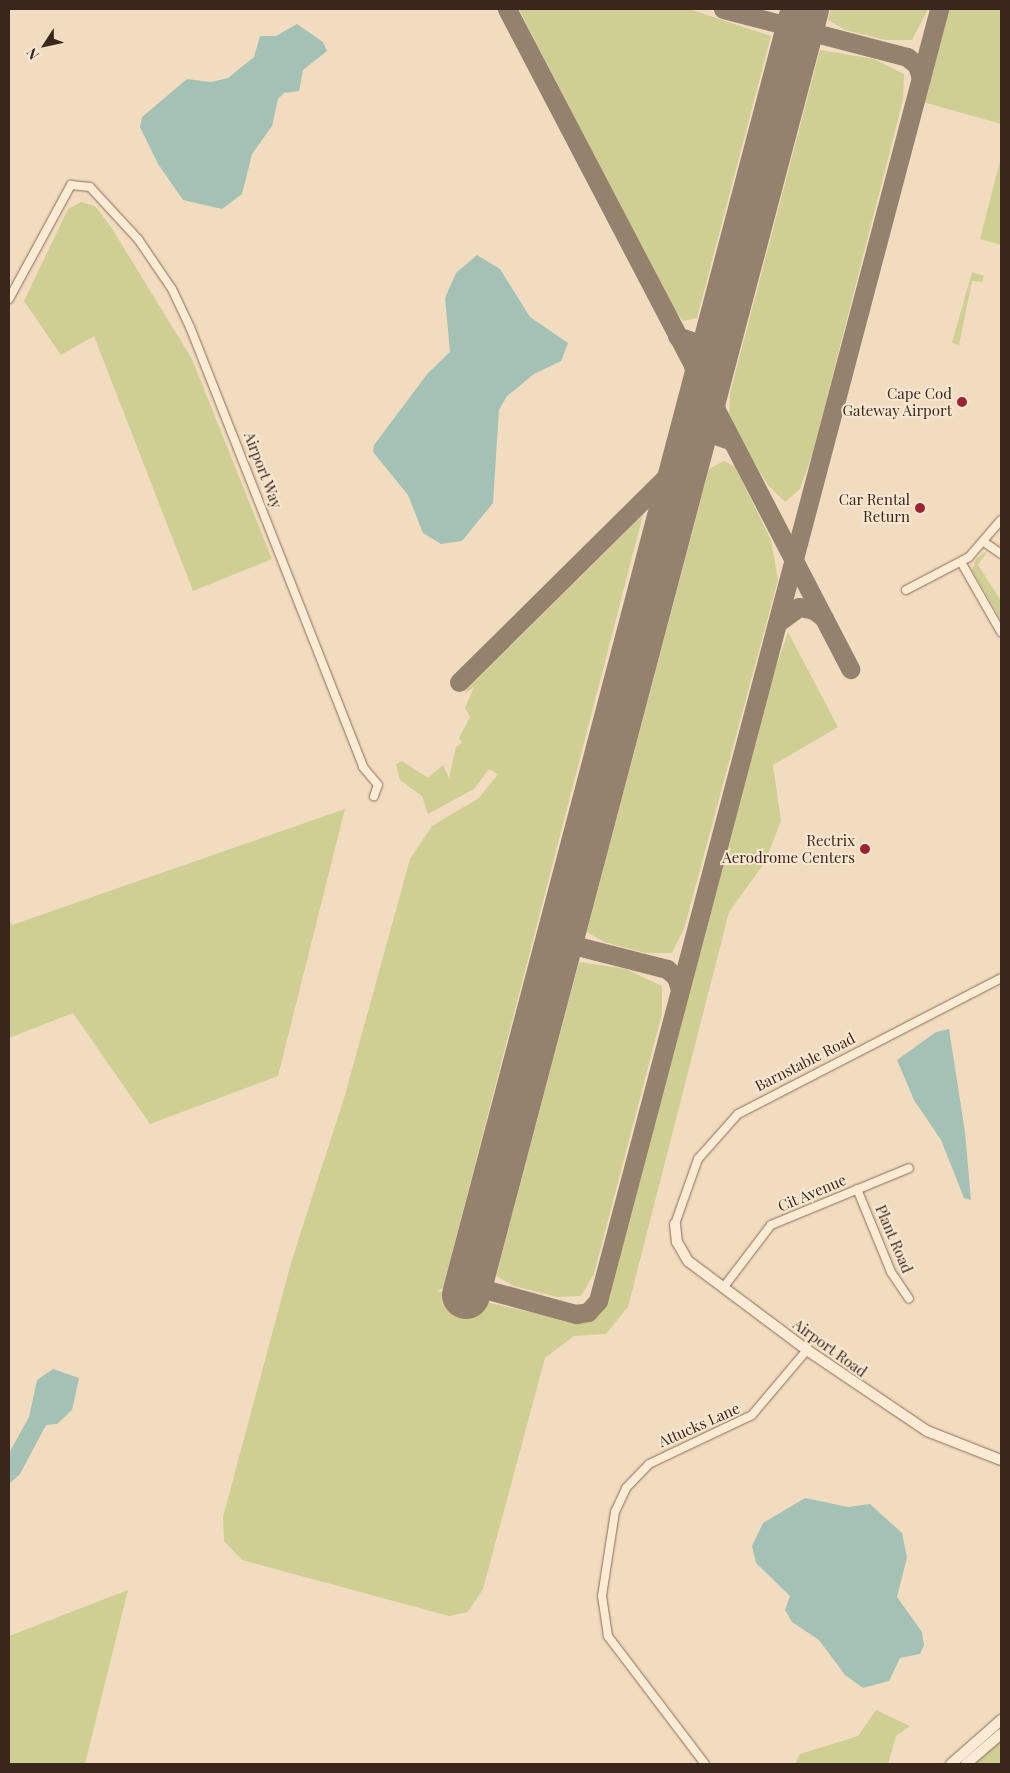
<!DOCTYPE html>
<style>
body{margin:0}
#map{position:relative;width:1010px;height:1773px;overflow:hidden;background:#f1dcc0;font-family:"Playfair Display",serif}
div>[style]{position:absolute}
.green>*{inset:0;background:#cfcf93}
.water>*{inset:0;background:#a3c2b5}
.taxiway>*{height:19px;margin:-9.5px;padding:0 9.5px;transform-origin:9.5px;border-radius:9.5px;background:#95826e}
.runway>*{height:48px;margin:-24px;padding:0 24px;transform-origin:24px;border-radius:24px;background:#95826e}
.roads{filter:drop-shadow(0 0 1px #8b6c57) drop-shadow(0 0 1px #8b6c57)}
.street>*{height:8px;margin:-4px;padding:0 4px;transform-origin:4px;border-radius:4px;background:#fbead4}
.secondary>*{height:10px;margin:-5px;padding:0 5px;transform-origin:5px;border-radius:5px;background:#fbead4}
.dots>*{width:14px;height:14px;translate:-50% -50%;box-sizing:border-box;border:2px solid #f8e7d0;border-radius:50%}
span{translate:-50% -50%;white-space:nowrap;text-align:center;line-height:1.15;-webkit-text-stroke:4px #f8e7d0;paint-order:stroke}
.poi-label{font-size:15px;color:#39271c}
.right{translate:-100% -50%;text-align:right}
.street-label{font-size:15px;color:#39271c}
.frame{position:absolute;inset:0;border:10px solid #39271c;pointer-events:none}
.north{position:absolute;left:20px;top:20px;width:50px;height:50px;-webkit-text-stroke:4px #f8e7d0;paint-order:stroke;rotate:235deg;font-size:14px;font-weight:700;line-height:20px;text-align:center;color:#39271c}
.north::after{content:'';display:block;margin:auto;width:18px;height:22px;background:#39271c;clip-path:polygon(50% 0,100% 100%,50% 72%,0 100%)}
</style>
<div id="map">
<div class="green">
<div style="clip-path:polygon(519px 9px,689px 9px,771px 36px,697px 318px,683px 321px,672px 308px)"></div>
<div style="clip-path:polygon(831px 9px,928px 9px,912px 40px,886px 40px,845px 30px,828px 20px)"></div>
<div style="clip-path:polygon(949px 9px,1001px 9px,1001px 124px,923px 102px)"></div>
<div style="clip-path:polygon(820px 50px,874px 59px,904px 74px,903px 100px,813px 452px,800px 489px,785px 502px,768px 485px,736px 434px,729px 415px,730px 393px)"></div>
<div style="clip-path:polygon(1001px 157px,1001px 245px,980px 239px)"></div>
<div style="clip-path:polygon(81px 202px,95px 206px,111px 227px,192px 359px,272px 559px,193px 591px,94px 336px,61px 355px,24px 301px,68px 209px)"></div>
<div style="clip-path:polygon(972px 272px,984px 276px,982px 282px,972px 281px,959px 345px,952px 343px)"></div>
<div style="clip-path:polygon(724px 461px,735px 467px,771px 540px,778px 580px,684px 929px,672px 953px,645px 953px,604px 942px,587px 932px,588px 927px,709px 469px)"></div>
<div style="clip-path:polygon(643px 515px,443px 1288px,437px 1291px,575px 1322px,590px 1320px,603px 1310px,765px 699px,788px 632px,838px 727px,773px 765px,781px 821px,765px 862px,729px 912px,628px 1307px,606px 1334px,574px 1336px,545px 1358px,483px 1589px,468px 1612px,449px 1616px,242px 1560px,224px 1541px,223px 1517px,291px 1263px,345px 1095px,410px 859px,432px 826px,479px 798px,498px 774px,489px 769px,474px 789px,428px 814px,422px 796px,400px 780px,396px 764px,402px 761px,428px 778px,443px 765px,449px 778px,456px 747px,462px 743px,459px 738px,470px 717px,465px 708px,474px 687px,465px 694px,467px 689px)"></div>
<div style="clip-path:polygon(988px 550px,978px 565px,1001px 601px,1001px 620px,972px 570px,976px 559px)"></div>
<div style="clip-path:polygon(345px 809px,278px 1076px,150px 1124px,73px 1013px,9px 1038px,9px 920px,12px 925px)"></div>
<div style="clip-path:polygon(579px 962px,626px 969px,662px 986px,662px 1014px,594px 1274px,581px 1296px,557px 1297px,514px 1286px,496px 1276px)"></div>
<div style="clip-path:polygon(128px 1590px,85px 1764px,9px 1764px,9px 1636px)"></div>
<div style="clip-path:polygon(876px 1710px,910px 1726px,896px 1736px,888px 1764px,795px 1764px,800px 1754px,858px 1736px)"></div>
<div style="clip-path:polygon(1001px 1741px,1001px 1764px,974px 1764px,984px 1754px)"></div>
</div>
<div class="water">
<div style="clip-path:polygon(297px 24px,323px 42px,327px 51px,303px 70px,299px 91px,284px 93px,278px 99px,272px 126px,252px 154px,242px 194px,222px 209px,183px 200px,158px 164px,140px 127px,142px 117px,187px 79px,211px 82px,228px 78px,254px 57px,260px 36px,276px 36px)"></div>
<div style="clip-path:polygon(477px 255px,500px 269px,530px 317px,568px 343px,561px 361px,534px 374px,507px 396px,499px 410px,493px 503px,462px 541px,441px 544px,423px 533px,408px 495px,373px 452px,374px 445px,428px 373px,450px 352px,445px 298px,456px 273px)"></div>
<div style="clip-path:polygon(949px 1029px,965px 1132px,971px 1200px,964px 1198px,941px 1140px,914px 1100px,897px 1060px,936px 1032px)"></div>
<div style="clip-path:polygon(53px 1369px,79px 1378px,72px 1410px,57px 1424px,46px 1425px,20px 1474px,9px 1484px,9px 1453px,29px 1417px,37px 1380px)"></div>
<div style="clip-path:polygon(805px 1498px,848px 1507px,870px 1504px,902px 1533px,907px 1557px,897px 1597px,922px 1632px,924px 1645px,920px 1654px,900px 1658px,889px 1681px,863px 1688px,845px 1675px,819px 1640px,792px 1622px,785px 1610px,790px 1596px,756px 1563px,752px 1546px,763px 1523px)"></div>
</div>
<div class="taxiway">
<div style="left:507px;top:9px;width:402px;rotate:62.4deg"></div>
<div style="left:693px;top:365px;width:43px;rotate:80.5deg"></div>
<div style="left:723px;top:9px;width:190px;rotate:14.6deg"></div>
<div style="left:907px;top:57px;width:13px;rotate:39deg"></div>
<div style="left:917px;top:65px;width:14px;rotate:73deg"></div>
<div style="left:778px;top:23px;width:15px;rotate:32deg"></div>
<div style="left:791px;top:31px;width:18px;rotate:81deg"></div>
<div style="left:779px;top:23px;width:16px;rotate:-7deg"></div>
<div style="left:795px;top:21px;width:15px;rotate:-53deg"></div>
<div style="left:677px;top:336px;width:24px;rotate:19deg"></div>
<div style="left:700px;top:344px;width:24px;rotate:-35deg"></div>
<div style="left:710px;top:368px;width:42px;rotate:81.9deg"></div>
<div style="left:716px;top:410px;width:292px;rotate:62.6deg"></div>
<div style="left:688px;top:451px;width:28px;rotate:-39deg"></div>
<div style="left:710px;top:433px;width:23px;rotate:20deg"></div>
<div style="left:777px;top:623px;width:27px;rotate:-36deg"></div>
<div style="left:799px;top:607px;width:15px;rotate:11deg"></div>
<div style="left:814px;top:610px;width:13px;rotate:39deg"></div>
<div style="left:459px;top:682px;width:321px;rotate:-44.7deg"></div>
<div style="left:564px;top:921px;width:13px;rotate:81deg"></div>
<div style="left:566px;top:934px;width:16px;rotate:47deg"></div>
<div style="left:553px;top:960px;width:18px;rotate:-43deg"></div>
<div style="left:566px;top:948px;width:11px;rotate:-10deg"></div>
<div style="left:577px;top:946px;width:93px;rotate:14.3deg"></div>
<div style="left:667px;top:969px;width:12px;rotate:42deg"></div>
<div style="left:676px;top:977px;width:13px;rotate:72deg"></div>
<div style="left:469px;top:1285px;width:111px;rotate:15.2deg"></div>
<div style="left:576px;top:1314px;width:12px;rotate:-9deg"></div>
<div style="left:588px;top:1312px;width:15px;rotate:-48deg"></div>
<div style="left:598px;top:1301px;width:1336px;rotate:-75.21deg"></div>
</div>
<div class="runway">
<div style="left:466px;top:1295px;width:1330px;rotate:-75.23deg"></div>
</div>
<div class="roads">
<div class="street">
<div style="left:9px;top:299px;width:130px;rotate:-61.5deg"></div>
<div style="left:71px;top:185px;width:19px;rotate:6deg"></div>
<div style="left:90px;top:187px;width:71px;rotate:47.3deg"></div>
<div style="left:138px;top:239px;width:60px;rotate:55.8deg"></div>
<div style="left:172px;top:289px;width:42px;rotate:64.7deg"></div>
<div style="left:190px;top:327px;width:473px;rotate:68.5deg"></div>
<div style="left:363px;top:767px;width:23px;rotate:50deg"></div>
<div style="left:378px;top:785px;width:12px;rotate:110deg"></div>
<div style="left:984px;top:542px;width:21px;rotate:35deg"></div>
<div style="left:961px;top:562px;width:81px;rotate:60.3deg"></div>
<div style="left:906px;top:590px;width:71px;rotate:-27.6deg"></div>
<div style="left:969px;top:557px;width:49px;rotate:-49.1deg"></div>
<div style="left:857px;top:1189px;width:90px;rotate:67.7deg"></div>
<div style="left:891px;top:1272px;width:32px;rotate:56deg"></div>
<div style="left:675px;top:1224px;width:69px;rotate:-70.5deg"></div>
<div style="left:698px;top:1159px;width:60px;rotate:-48.4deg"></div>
<div style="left:738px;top:1114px;width:296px;rotate:-27.3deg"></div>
<div style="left:723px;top:1288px;width:79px;rotate:-52.7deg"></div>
<div style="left:771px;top:1225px;width:149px;rotate:-22.4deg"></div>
<div style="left:705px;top:1764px;width:161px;rotate:-127.2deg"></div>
<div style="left:608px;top:1636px;width:40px;rotate:-98.5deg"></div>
<div style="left:602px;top:1596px;width:85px;rotate:-81.2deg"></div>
<div style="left:615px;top:1512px;width:26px;rotate:-65deg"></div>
<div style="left:626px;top:1488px;width:33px;rotate:-46deg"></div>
<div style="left:649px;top:1464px;width:114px;rotate:-25.4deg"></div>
<div style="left:752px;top:1415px;width:85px;rotate:-49.8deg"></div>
</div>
<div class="secondary">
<div style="left:675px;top:1224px;width:18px;rotate:84deg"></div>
<div style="left:677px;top:1242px;width:22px;rotate:60deg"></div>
<div style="left:688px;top:1261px;width:149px;rotate:36.8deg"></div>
<div style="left:807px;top:1350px;width:145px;rotate:34deg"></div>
<div style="left:927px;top:1431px;width:79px;rotate:21.4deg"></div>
<div style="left:951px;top:1764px;width:67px;rotate:-41.3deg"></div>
<div style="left:966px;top:1764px;width:46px;rotate:-40.6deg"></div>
</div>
</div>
<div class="dots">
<div style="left:962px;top:402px;background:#9e2332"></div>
<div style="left:920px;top:508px;background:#9e2332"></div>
<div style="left:865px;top:849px;background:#9e2332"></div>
</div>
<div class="poi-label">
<span class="right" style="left:952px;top:402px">Cape Cod<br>Gateway Airport</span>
<span class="right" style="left:910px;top:508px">Car Rental<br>Return</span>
<span class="right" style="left:855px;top:849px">Rectrix<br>Aerodrome Centers</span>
</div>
<div class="street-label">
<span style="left:263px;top:470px;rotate:69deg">Airport Way</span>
<span style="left:805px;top:1062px;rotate:-27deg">Barnstable Road</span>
<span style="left:812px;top:1193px;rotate:-23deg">Cit Avenue</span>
<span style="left:894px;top:1239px;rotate:67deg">Plant Road</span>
<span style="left:830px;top:1348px;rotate:36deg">Airport Road</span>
<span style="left:699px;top:1425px;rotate:-24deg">Attucks Lane</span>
</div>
<div class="frame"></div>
<div class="north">N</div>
</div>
